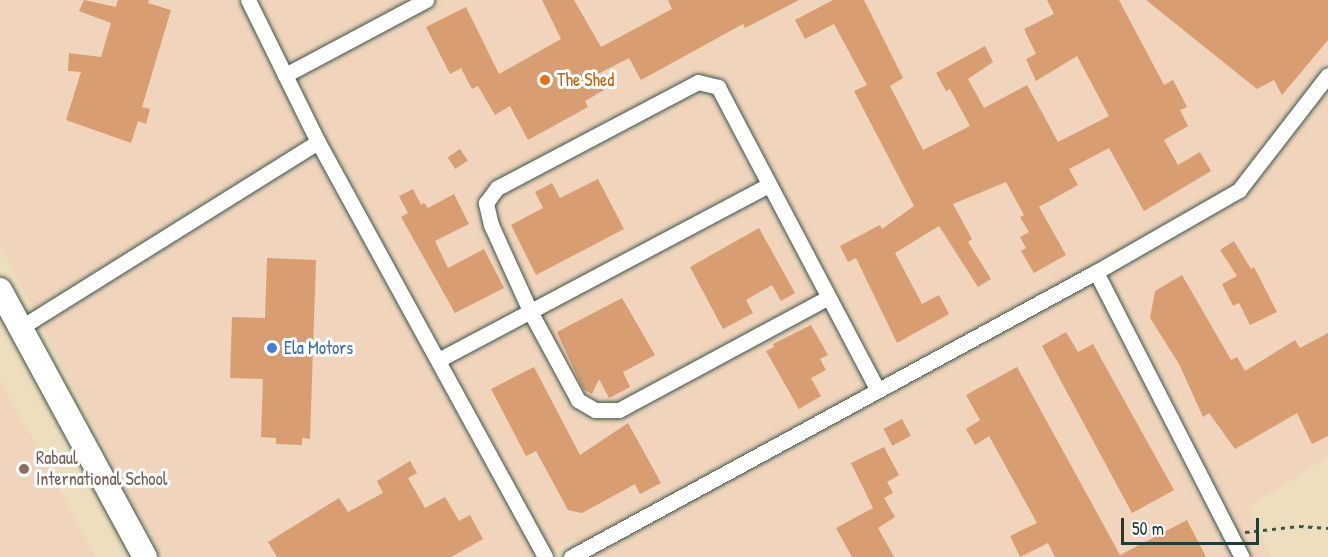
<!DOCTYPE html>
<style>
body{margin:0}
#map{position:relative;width:1328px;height:557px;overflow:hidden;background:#eddfbe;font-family:"Patrick Hand",sans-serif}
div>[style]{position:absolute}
.built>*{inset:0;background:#f0d5bc}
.building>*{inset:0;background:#d89d70;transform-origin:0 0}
.path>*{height:3px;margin-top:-1.5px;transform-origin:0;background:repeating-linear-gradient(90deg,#3e5549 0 4.5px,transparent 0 9px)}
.roads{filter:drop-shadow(0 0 2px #3e5549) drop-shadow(0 0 2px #3e5549)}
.minor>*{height:15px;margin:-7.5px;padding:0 7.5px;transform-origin:7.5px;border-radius:7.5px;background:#fff}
.primary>*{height:24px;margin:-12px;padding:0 12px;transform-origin:12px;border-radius:12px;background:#fff}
.dots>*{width:16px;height:16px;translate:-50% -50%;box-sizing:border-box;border:3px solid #fff;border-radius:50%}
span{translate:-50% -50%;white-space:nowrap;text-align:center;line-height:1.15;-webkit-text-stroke:6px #fff;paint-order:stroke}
.food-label{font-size:18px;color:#c56008}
.left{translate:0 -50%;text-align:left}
.shop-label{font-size:18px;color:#366cbe}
.education-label{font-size:18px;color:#785e54}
.scale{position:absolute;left:1121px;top:518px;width:138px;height:27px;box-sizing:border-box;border:3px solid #1f3d34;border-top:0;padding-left:8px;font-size:18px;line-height:21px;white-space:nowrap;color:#1f3d34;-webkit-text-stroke:4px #fff;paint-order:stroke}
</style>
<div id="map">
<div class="built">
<div style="clip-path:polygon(0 0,1328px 0,1328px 457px,1248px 507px,1271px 557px,586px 557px,575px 539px,541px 557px,161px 557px,0 245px)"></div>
<div style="clip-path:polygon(0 380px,96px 557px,0 557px)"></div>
</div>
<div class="building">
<div style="clip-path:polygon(84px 0,116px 7px,118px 0,149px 0,148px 3px,171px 10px,142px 107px,150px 109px,146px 124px,138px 121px,131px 143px,66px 120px,81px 72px,68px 71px,69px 53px,101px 57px,111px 23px,79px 11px)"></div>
<div style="clip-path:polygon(542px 0,574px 0,601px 47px,672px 9px,668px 0,799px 0,745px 28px,743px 24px,641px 80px,629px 58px,596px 75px,604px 90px,585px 101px,588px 107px,528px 140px,510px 106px,495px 115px,478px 86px,472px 89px,461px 68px,450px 74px,426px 27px,466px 7px,499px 74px,561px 39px)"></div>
<div style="clip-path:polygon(833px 0,864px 0,903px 78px,890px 86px,923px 150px,970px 126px,950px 89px,946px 91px,936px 73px,985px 46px,993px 62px,968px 79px,984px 108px,1027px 85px,1058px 142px,1109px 116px,1077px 56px,1036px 81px,1026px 59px,1036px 54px,1024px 29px,1054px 14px,1047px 0,1119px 0,1164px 85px,1173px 80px,1187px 107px,1180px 110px,1188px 126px,1164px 140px,1178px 165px,1200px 152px,1211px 171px,1144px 211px,1109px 148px,1069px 169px,1078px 185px,1039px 207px,1066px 255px,1034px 273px,1021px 251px,1026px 248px,1020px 237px,1029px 232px,1020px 217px,1024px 215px,1006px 182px,953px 204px,972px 239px,968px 242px,991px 279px,978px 287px,939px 226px,895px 253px,922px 304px,939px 295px,949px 314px,897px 343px,856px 258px,848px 262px,840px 246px,880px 225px,882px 229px,914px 206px,854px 91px,867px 85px,834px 24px,805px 39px,795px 20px)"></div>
<div style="clip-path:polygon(1146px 0,1328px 0,1328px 40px,1282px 95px,1274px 80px,1257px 89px)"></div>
<div style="left:460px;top:149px;width:14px;height:15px;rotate:56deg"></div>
<div style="clip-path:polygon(598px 179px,624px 229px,536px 275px,511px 225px,543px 208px,535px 192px,552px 183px,560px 198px)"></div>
<div style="clip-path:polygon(413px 189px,421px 205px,424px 203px,428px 208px,454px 194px,469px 224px,435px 241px,448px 268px,484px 249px,504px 288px,455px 313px,401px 217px,408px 213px,399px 196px)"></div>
<div style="clip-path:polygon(759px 228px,795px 293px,781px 301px,772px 285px,746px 300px,753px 313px,723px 329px,690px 267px)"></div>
<div style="clip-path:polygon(1234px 241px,1251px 269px,1254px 267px,1277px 312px,1250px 325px,1239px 303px,1233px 306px,1222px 284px,1237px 276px,1220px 250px)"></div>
<div style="clip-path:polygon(267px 258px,316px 260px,310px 439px,302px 438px,302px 445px,276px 444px,276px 438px,261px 437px,263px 379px,230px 378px,232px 317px,265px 318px)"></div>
<div style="clip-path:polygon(1182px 275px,1231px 360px,1237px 357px,1245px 371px,1295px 340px,1300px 348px,1328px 333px,1328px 436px,1312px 444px,1297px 413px,1235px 449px,1209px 413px,1203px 417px,1179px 364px,1150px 318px,1155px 291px)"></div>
<div style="clip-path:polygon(622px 298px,655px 355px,623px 372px,630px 387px,609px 398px,599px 379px,592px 394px,583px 389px,557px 332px)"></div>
<div style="clip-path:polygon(811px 325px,828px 355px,820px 359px,826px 370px,811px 378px,821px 396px,799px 409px,766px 351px,774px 347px,773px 344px)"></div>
<div style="clip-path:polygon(1066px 332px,1078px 352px,1093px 344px,1174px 490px,1132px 513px,1042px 346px)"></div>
<div style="clip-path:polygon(534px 367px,580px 455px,628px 423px,661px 483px,640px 494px,635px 484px,582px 513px,568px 510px,536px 451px,526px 456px,491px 389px)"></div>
<div style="clip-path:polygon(1017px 367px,1120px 555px,1187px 520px,1206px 557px,1055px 557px,1048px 543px,1020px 557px,1010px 536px,1037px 523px,989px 436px,975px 445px,966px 429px,980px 420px,966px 395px)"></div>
<div style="left:902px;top:419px;width:19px;height:21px;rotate:62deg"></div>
<div style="clip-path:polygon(884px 447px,899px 475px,887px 482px,893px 493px,884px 498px,895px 517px,878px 528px,894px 557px,852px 557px,836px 528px,873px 508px,851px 463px)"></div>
<div style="clip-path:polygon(410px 461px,417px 473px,408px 478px,425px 508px,445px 497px,459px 521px,470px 515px,483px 539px,451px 557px,277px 557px,268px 542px,339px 498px,348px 512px,383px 493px,377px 481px)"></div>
</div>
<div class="path">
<div style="left:1245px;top:532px;width:54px;rotate:-6.3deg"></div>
<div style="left:1299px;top:526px;width:29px;rotate:4deg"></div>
</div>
<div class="roads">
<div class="minor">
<div style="left:285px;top:75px;width:160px;rotate:-28deg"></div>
<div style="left:318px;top:142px;width:473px;rotate:61.3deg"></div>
<div style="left:1096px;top:272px;width:320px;rotate:62.9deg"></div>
<div style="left:827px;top:298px;width:236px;rotate:151.7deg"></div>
<div style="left:619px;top:410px;width:24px;rotate:180deg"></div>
<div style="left:595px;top:410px;width:20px;rotate:-150deg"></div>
<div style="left:578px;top:400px;width:99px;rotate:-118.4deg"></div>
<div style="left:531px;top:313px;width:97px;rotate:-114.4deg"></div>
<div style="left:491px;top:225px;width:23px;rotate:-103deg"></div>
<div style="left:486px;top:203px;width:19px;rotate:-54deg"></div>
<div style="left:497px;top:188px;width:227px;rotate:-27.8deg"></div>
<div style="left:698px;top:82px;width:21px;rotate:14deg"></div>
<div style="left:718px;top:87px;width:340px;rotate:62.2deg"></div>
<div style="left:20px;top:328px;width:351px;rotate:-32deg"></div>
<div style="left:318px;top:142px;width:158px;rotate:-116.2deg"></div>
<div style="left:440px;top:359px;width:372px;rotate:-27.9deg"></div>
<div style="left:571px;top:557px;width:597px;rotate:-28.5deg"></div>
<div style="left:1096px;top:272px;width:165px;rotate:-29.8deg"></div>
<div style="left:1239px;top:190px;width:145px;rotate:-52.3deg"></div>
</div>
<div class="primary">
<div style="left:0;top:290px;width:304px;rotate:61.5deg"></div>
</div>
</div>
<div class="dots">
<div style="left:545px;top:80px;background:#e8710a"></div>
<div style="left:272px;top:348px;background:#3f7fe0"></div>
<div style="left:24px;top:469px;background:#8d6e63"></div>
</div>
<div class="food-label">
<span class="left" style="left:557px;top:80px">The Shed</span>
</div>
<div class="shop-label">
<span class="left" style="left:284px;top:348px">Ela Motors</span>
</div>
<div class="education-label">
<span class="left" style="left:36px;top:469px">Rabaul<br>International School</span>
</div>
<div class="scale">50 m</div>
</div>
